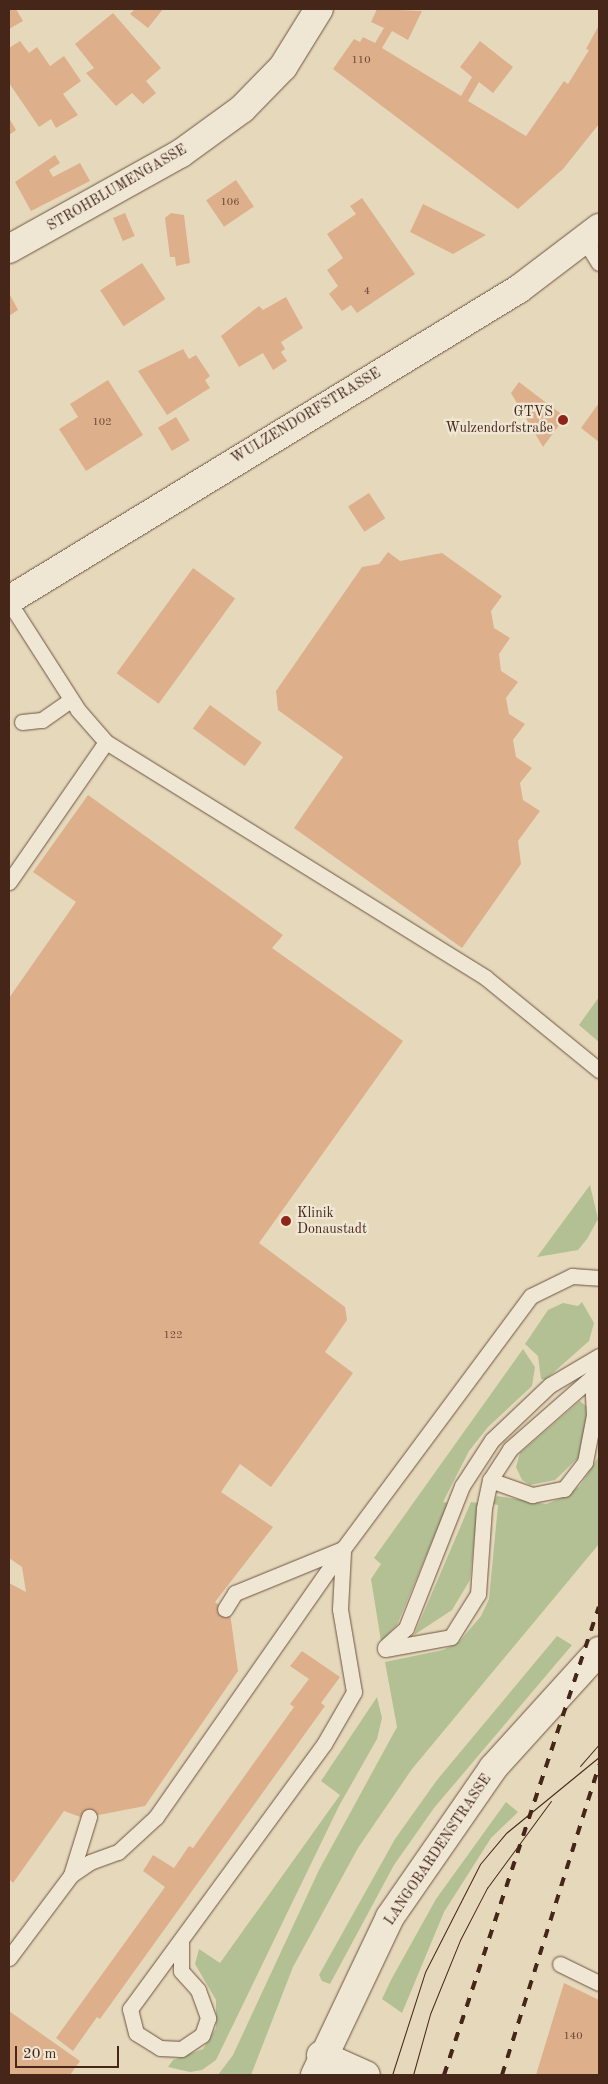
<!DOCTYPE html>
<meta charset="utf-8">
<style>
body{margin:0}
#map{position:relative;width:608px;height:2084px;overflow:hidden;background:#e6d9bb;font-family:"Old Standard TT",serif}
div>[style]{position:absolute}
.green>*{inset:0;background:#b2c093}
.building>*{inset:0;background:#deaf8b;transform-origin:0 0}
.roads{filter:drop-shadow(0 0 1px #6d5342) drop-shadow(0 0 1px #6d5342)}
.service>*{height:15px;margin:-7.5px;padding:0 7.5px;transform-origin:7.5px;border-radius:7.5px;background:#efe6d3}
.minor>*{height:28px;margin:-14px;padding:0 14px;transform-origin:14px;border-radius:14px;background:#efe6d3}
.tertiary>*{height:28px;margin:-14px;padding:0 14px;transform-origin:14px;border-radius:14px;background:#efe6d3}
.tram>*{height:1px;margin:-0.5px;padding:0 0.5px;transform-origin:0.5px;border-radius:0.5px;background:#452619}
.rail>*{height:4px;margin-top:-2px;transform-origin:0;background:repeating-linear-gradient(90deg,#452619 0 9px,transparent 0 18px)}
.dots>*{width:14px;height:14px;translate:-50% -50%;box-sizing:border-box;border:2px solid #efe6d3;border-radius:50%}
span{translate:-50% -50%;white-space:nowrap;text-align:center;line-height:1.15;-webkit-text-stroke:4.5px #efe6d3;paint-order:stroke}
.number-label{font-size:11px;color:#6b4836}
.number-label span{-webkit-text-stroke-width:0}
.street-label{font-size:14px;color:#452619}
.poi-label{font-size:14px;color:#452619}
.right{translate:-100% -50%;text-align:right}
.left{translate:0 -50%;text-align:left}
.frame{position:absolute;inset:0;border:10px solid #452619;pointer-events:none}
.scale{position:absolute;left:15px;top:2046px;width:104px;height:22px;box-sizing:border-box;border:2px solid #452619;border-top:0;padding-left:6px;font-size:15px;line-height:18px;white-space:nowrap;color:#452619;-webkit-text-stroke:4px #efe6d3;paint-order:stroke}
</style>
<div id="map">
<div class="green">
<div style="clip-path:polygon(599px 997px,599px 1042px,579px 1025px)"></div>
<div style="clip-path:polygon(590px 1185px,598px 1219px,587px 1239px,578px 1250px,537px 1257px)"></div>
<div style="clip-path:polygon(582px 1302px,594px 1323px,589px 1341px,545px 1380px,541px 1379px,538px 1356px,525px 1344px,548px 1310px,563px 1303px,578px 1306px)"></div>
<div style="clip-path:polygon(523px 1349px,535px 1367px,532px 1386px,488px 1427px,469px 1451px,443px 1502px,448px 1503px,397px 1625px,381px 1641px,371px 1579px,381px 1564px,374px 1558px)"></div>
<div style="clip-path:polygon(580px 1401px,587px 1407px,585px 1441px,578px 1458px,555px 1480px,530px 1485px,522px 1480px,516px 1467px,520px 1453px)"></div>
<div style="clip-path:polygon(599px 1456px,599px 1544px,412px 1769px,358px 1848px,293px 1967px,251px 2075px,218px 2075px,233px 2055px,319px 1870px,397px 1727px,385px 1662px,443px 1650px,458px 1643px,481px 1616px,489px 1599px,498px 1505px,493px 1504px,497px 1496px,546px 1504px,562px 1498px,580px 1486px)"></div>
<div style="clip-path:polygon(471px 1502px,478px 1503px,470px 1580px,452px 1610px,414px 1635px)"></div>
<div style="clip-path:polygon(557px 1636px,572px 1645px,434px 1808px,394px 1865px,330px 1984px,322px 1981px,319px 1975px,395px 1839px,437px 1780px)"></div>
<div style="clip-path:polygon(377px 1697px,382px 1718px,377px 1739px,339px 1806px,216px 2060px,202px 2070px,190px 2072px,168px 2067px,173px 2060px,203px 2049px,216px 2028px,216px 2000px,195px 1964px,199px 1949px,220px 1963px,340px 1795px,321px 1781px)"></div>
<div style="clip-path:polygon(506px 1802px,518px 1812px,491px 1838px,444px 1912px,402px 2013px,382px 1999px,391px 1980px,436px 1899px)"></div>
</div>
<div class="building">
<div style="clip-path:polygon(9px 9px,16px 9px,23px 21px,9px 29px)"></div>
<div style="clip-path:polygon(135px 9px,163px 9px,148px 28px,130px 14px)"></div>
<div style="clip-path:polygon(377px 9px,422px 11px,408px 40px,392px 31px,382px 48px,461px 96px,472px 77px,460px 67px,480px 41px,513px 67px,493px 93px,479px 82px,468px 101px,526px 136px,564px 81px,568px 84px,589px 50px,586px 49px,599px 25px,599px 124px,563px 169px,518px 209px,333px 69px,354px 39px,360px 42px,363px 37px,375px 43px,384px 28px,371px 22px)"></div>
<div style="clip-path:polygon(113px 13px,161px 68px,146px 81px,156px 93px,143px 104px,132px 93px,116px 106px,86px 73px,94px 68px,75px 44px)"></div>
<div style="clip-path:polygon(20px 41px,29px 53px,37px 47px,50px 66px,64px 56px,81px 81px,63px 94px,78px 115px,56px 128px,51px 119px,39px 127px,9px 83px,9px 48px)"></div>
<div style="clip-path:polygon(9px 118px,16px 130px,9px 135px)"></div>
<div style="clip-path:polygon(55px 155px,60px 163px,49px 170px,53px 177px,80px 163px,90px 181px,31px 211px,15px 182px)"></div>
<div style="left:236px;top:180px;width:32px;height:36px;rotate:56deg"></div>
<div style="clip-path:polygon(362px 198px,415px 274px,357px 313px,351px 305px,342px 311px,329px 294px,338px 286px,327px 270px,343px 258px,327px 234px,356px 214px,350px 206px)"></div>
<div style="clip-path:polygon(423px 204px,486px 235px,453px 254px,410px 232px)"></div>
<div style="left:125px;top:213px;width:25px;height:13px;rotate:67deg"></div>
<div style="clip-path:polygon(171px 213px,184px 215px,190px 263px,176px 266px,175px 257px,170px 257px,165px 218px)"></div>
<div style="left:142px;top:263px;width:43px;height:50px;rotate:57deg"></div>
<div style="clip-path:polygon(9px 293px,18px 310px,9px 316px)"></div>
<div style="clip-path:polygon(286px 297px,303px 328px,281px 342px,285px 349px,281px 352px,287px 361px,273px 370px,263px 353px,239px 367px,221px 336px,259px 306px,263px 310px)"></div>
<div style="clip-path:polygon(183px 349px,189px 359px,196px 355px,210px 376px,205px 380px,210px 388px,167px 415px,138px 371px)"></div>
<div style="clip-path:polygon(108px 380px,143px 435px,86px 471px,59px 429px,78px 417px,70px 404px)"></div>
<div style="clip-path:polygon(519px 382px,565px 417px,543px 447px,511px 393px)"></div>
<div style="clip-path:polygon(599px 403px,599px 442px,581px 428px)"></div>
<div style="left:176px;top:417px;width:27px;height:21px;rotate:59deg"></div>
<div style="left:369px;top:493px;width:30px;height:25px;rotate:57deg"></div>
<div style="clip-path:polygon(388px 552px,400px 561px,442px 553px,502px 596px,491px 611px,494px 628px,510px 638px,499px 654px,501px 671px,518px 682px,506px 698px,509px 714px,525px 724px,513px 740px,516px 757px,532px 768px,520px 783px,523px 800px,540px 811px,518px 841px,521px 864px,462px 948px,294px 828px,343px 757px,278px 710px,276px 691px,362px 567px,379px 564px)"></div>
<div style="left:193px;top:568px;width:52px;height:130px;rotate:36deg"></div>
<div style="left:210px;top:705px;width:64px;height:29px;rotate:36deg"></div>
<div style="clip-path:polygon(88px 795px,283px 935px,272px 948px,403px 1041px,259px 1243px,345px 1307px,347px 1320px,325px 1352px,353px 1373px,271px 1487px,240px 1464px,221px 1492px,273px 1527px,215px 1602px,230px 1613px,238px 1671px,145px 1806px,83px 1818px,64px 1811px,13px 1883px,9px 1879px,9px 1583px,26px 1592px,22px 1567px,9px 1558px,9px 998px,76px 902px,33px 872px)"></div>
<div style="clip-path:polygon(302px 1651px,340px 1677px,321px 1703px,325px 1706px,100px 2019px,97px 2017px,73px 2051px,56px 2038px,165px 1887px,143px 1871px,153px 1855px,174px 1868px,189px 1846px,193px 1848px,294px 1707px,290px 1704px,309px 1679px,290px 1666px)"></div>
<div style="clip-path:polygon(564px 1983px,599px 2000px,599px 2075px,536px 2075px)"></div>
<div style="clip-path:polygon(9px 2011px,80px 2061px,70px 2075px,9px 2075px)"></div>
</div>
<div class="roads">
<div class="service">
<div style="left:585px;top:241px;width:26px;rotate:58deg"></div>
<div style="left:9px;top:602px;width:128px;rotate:57.4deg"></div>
<div style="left:78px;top:710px;width:43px;rotate:48.8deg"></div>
<div style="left:106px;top:742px;width:447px;rotate:31.8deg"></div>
<div style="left:486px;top:978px;width:146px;rotate:39.2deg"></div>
<div style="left:22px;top:722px;width:20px;rotate:-6deg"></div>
<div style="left:42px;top:720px;width:35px;rotate:-35deg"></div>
<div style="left:9px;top:882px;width:170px;rotate:-55.3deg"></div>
<div style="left:490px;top:1480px;width:45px;rotate:19.7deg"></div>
<div style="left:532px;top:1495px;width:33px;rotate:-11deg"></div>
<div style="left:564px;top:1489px;width:34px;rotate:-52deg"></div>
<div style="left:585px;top:1462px;width:48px;rotate:-79.2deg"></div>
<div style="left:594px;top:1415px;width:38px;rotate:-93deg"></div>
<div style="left:225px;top:1609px;width:19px;rotate:-58deg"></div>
<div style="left:235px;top:1593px;width:117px;rotate:-22.2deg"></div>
<div style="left:385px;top:1647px;width:28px;rotate:-42deg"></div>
<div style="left:406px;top:1628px;width:153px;rotate:-68.5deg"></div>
<div style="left:462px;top:1486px;width:55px;rotate:-56.9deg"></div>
<div style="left:492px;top:1440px;width:80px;rotate:-43.5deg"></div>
<div style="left:550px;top:1385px;width:57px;rotate:-30.6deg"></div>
<div style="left:385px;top:1649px;width:67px;rotate:-10.3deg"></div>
<div style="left:451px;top:1637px;width:51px;rotate:-57.9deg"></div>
<div style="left:478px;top:1594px;width:86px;rotate:-86deg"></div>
<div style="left:484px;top:1508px;width:29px;rotate:-78deg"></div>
<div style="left:490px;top:1480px;width:37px;rotate:-57deg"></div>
<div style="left:510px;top:1449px;width:109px;rotate:-41.3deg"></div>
<div style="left:592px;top:1377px;width:15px;rotate:-62deg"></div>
<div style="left:71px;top:1875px;width:61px;rotate:-72.8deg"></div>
<div style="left:181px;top:1942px;width:29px;rotate:90deg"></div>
<div style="left:181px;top:1971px;width:25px;rotate:48deg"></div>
<div style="left:198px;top:1990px;width:30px;rotate:70deg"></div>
<div style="left:208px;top:2018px;width:18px;rotate:109deg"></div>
<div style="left:202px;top:2035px;width:25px;rotate:146deg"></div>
<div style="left:181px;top:2049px;width:21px;rotate:-177deg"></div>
<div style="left:160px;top:2048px;width:28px;rotate:-148deg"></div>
<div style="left:136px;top:2033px;width:25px;rotate:-104deg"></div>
<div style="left:130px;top:2009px;width:328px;rotate:-53.8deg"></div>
<div style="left:324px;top:1744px;width:60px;rotate:-60deg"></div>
<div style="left:354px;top:1692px;width:84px;rotate:-99.6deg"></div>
<div style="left:340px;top:1609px;width:58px;rotate:-87deg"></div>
<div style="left:9px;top:1958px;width:104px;rotate:-53.2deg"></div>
<div style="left:71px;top:1875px;width:23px;rotate:-34deg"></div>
<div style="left:90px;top:1862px;width:30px;rotate:-20deg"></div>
<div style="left:118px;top:1852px;width:52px;rotate:-42.6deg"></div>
<div style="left:156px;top:1817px;width:327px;rotate:-55.1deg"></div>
<div style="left:343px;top:1549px;width:315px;rotate:-53.4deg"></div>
<div style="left:531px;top:1296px;width:46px;rotate:-26deg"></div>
<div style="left:572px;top:1276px;width:27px;rotate:4deg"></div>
<div style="left:560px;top:1964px;width:43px;rotate:26deg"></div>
</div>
<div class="minor">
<div style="left:9px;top:249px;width:196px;rotate:-29.1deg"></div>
<div style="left:180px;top:154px;width:77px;rotate:-36deg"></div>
<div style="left:242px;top:109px;width:59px;rotate:-45.7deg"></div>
<div style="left:283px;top:67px;width:68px;rotate:-58.2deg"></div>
<div style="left:9px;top:600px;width:597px;rotate:-31.38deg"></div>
<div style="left:519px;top:289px;width:101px;rotate:-37.3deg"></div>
<div style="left:321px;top:2055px;width:49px;rotate:24deg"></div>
</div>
<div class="tertiary">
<div style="left:315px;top:2075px;width:175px;rotate:-64.6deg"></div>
<div style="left:390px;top:1917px;width:181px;rotate:-55.3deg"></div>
<div style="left:493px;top:1768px;width:158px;rotate:-47.8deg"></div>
</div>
</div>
<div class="tram">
<div style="left:580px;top:1766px;width:29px;rotate:-49deg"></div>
<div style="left:392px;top:2075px;width:108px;rotate:-72.2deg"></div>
<div style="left:425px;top:1972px;width:121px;rotate:-63deg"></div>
<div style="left:480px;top:1864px;width:40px;rotate:-50deg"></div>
<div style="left:506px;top:1833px;width:120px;rotate:-39.3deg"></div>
<div style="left:413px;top:2075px;width:63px;rotate:-74.4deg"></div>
<div style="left:430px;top:2014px;width:80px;rotate:-67.9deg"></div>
<div style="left:460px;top:1940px;width:59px;rotate:-62.6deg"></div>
<div style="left:487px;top:1888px;width:108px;rotate:-53.7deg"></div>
</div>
<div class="rail">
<div style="left:444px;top:2075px;width:493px;rotate:-71.7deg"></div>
<div style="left:502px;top:2075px;width:325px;rotate:-72.6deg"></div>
</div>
<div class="dots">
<div style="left:563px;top:420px;background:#8f2418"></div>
<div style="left:286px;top:1221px;background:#8f2418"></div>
</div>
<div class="number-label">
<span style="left:361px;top:61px">110</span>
<span style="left:230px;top:203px">106</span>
<span style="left:367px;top:292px">4</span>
<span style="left:102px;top:423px">102</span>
<span style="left:173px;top:1336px">122</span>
<span style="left:573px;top:2037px">140</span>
</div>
<div class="street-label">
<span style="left:117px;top:188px;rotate:-30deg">STROHBLUMENGASSE</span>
<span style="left:306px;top:416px;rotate:-31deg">WULZENDORFSTRASSE</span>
<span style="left:438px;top:1850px;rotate:-56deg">LANGOBARDENSTRASSE</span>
</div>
<div class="poi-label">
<span class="right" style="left:553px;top:420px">GTVS<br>Wulzendorfstraße</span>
<span class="left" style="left:297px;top:1221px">Klinik<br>Donaustadt</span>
</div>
<div class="frame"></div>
<div class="scale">20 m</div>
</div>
